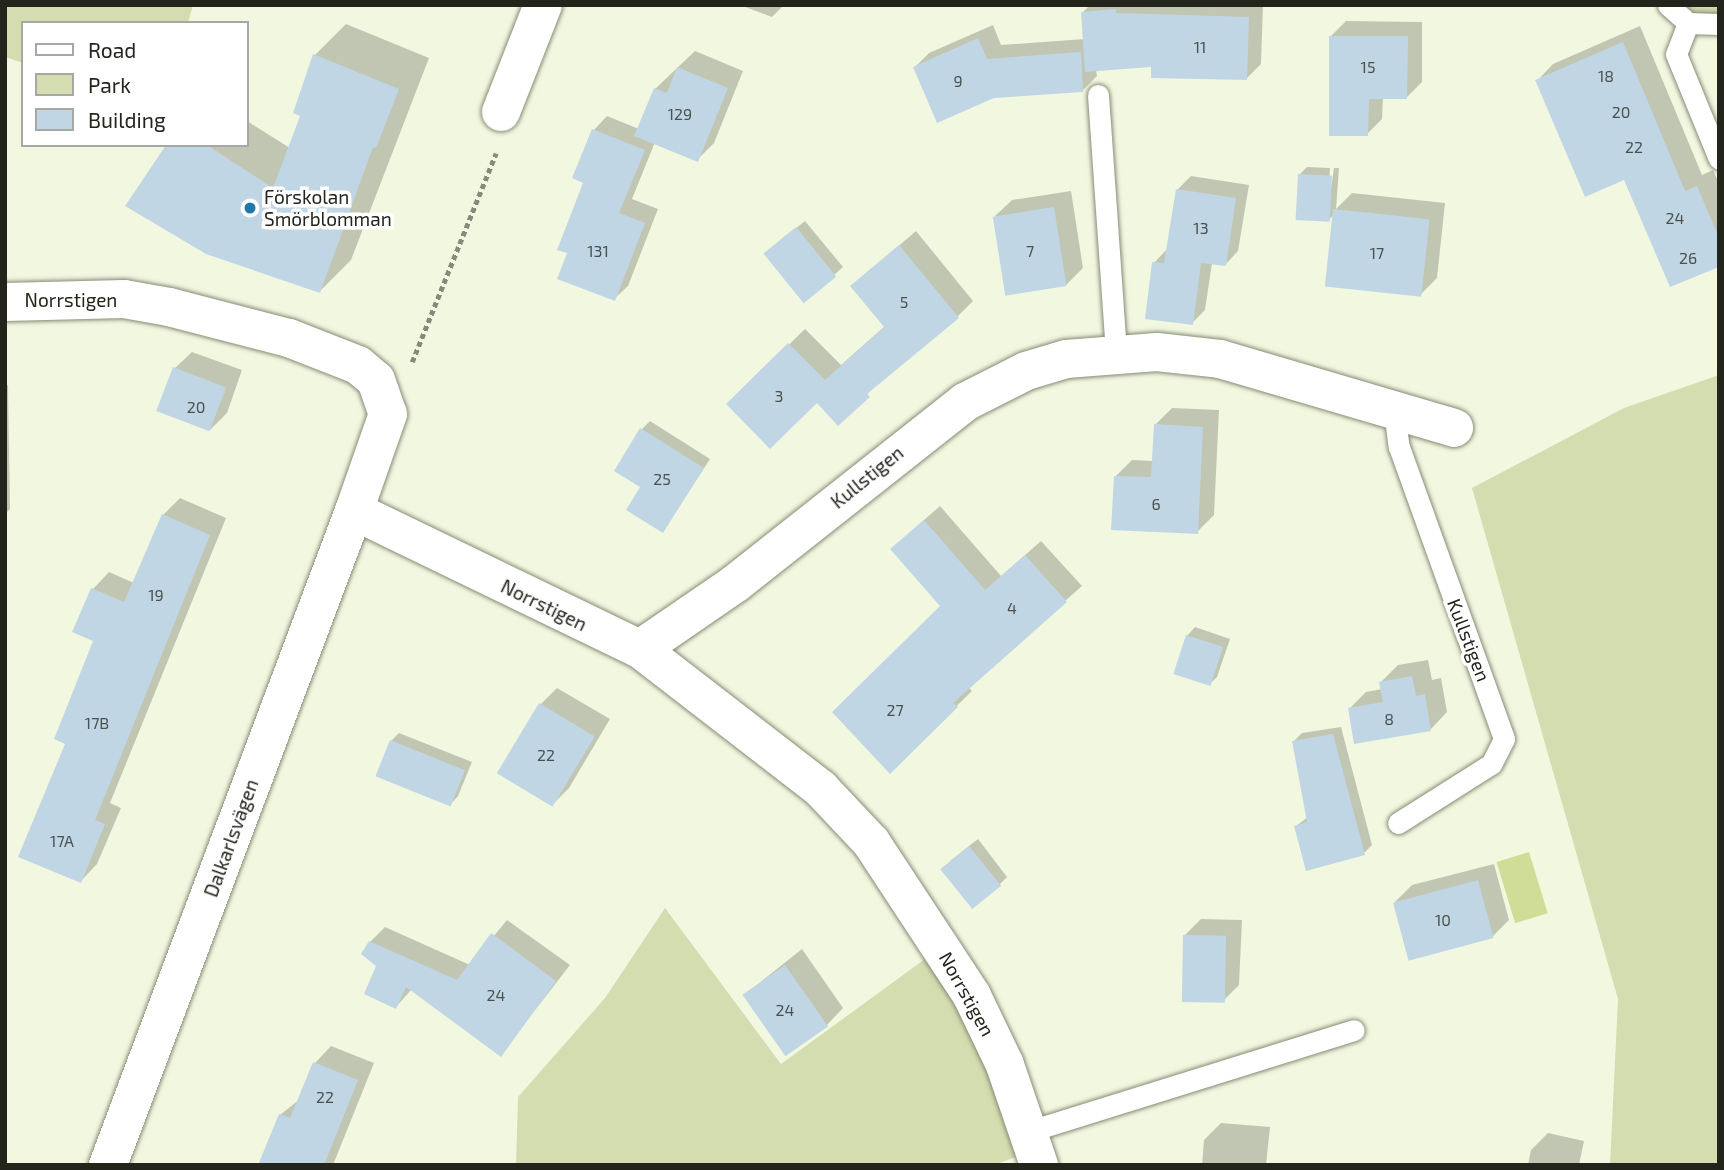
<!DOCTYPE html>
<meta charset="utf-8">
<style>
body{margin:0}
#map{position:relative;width:1724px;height:1170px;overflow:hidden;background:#f2f8e0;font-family:"Exo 2",sans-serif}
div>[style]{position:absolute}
.green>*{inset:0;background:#d3ddaf}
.water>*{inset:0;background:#cfdd97;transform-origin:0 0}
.shadow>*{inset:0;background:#0003}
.building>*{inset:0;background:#c1d6e5;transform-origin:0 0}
.path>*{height:4.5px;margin-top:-2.25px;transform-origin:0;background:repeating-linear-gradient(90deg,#868a7b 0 5px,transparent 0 8.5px)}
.roads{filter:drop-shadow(0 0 2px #878b76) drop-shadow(0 0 2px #878b76)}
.service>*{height:21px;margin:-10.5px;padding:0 10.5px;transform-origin:10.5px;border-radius:10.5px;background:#fff}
.minor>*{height:38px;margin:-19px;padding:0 19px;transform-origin:19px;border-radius:19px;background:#fff}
.dots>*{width:19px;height:19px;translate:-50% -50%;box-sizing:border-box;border:4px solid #fff;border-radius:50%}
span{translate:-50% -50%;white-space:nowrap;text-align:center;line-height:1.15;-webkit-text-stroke:7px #fff;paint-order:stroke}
.number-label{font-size:16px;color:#4a514f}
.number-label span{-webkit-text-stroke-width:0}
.poi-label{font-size:19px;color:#23251d}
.left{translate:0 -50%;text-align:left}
.street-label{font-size:19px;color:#23251d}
.frame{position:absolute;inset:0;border:7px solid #23251d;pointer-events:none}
.legend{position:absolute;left:21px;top:21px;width:228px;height:126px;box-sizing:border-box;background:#fff;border:2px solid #a7a8a5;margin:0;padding:9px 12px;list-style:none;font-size:21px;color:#23251d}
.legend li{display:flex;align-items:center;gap:14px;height:35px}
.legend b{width:35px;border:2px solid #a7a8a5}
</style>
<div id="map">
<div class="green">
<div style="clip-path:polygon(5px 5px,193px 5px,188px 23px,23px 23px,23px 63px,5px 57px)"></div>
<div style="clip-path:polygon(1684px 5px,1719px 5px,1719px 17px,1696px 14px)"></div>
<div style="clip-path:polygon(1719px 375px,1719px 1165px,1610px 1165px,1618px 999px,1472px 488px,1624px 408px)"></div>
<div style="clip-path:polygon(665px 908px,781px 1064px,925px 959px,975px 1033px,1023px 1154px,994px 1165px,516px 1165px,518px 1097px,605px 998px)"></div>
</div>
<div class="water">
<div style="left:1529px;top:852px;width:64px;height:34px;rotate:73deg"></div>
</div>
<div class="shadow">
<div style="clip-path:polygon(740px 5px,784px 5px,772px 17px)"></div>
<div style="clip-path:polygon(1090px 5px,1263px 5px,1261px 64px,1247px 78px,1153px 65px,1096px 69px,1097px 76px,1083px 90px,915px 67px,929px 53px,993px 25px,1001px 45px,1085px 39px,1083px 12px)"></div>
<div style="clip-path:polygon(1346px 21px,1422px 22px,1422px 82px,1407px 97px,1383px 97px,1382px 119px,1367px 134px,1331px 36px)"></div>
<div style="clip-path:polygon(346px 24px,429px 58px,351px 260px,320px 291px,168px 145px,247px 145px,247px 121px,290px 148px,303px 115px,315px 55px)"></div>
<div style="clip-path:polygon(1640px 26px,1702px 175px,1713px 170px,1719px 183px,1719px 265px,1625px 178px,1537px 81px,1553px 64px)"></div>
<div style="clip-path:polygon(695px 51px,743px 71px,714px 143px,697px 160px,655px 142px,632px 199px,658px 209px,628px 286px,614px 299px,569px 252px,594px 130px,607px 116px,639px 129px,655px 89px)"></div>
<div style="clip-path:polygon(1307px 167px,1330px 168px,1327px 215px,1334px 168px,1339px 168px,1336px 209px,1352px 193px,1445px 203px,1437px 278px,1420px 295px,1334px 214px,1328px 221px,1299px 175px)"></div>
<div style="clip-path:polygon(1191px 176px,1249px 185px,1238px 251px,1225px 265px,1212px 263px,1205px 310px,1192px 323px,1154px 263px,1167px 249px,1178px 189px)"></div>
<div style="clip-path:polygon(1071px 191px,1083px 268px,1066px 285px,995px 216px,1012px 200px)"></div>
<div style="clip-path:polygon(805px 221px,843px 267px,805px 301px,774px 246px)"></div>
<div style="clip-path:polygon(916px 231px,973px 301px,957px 317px,883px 378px,838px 424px,817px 400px,728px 404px,805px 329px,841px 365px,885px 326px,852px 286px)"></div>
<div style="clip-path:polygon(192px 352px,242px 370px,227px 413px,210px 430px,175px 368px)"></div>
<div style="clip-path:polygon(8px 385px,10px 509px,5px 514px,5px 386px)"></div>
<div style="clip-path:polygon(1172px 408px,1219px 410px,1214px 515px,1197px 532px,1115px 477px,1132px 460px,1154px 461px,1155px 425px)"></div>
<div style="clip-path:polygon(650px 421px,710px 459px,663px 531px,642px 487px,642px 429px)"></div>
<div style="clip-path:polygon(180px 498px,226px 518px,110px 803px,121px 808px,97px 864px,81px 881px,68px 743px,95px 640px,93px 589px,109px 572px,134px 583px,163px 515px)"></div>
<div style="clip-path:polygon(940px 506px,1001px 576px,1041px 541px,1082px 586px,968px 687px,972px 691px,890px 771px,942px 606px,908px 534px)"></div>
<div style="clip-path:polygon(1195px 627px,1230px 639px,1217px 677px,1209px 685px,1187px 636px)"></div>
<div style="clip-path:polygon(1428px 660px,1432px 680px,1441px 678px,1447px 712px,1431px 729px,1349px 709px,1366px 692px,1382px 689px,1381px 682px,1398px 665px)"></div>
<div style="clip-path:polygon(557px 688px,610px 719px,569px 788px,552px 805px,541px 704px)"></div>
<div style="clip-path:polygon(1341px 727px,1372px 845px,1364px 853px,1296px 826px,1308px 817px,1294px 741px,1302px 733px)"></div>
<div style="clip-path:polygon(399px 733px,472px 762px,458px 796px,450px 805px,391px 741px)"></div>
<div style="clip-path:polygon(978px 839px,1007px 877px,999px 885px,950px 861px)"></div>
<div style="clip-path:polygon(1494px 864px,1509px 920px,1492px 937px,1395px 902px,1412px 885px)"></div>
<div style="clip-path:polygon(1201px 919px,1242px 920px,1239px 985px,1222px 1002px,1184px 936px)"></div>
<div style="clip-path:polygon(507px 920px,570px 965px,501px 1054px,412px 989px,396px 1007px,370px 942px,385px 927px,470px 965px)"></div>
<div style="clip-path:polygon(802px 949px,843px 1008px,827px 1025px,744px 995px)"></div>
<div style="clip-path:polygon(331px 1046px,374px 1063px,333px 1165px,267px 1165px,280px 1115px,300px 1099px,315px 1063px)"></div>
<div style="clip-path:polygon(1221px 1123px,1270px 1127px,1266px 1165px,1202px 1165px,1204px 1140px)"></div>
<div style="clip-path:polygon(1548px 1133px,1584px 1141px,1579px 1165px,1528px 1165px,1531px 1150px)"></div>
</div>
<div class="building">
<div style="clip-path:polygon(1116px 9px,1116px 13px,1249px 17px,1247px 80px,1151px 78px,1151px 67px,1085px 72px,1081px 12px)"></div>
<div style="clip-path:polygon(1329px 36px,1408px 36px,1407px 99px,1369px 99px,1368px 136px,1329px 136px)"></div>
<div style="clip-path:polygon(978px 38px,987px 59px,1081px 52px,1083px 92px,994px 98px,937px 123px,913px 67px)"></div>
<div style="clip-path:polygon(1623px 42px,1685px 191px,1697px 186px,1719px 238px,1719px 267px,1670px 287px,1624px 180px,1585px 197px,1535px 80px)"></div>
<div style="clip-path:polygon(313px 54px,399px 89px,376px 148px,373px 147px,320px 293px,206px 254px,125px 206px,166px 145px,207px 145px,273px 188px,300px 116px,293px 113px)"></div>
<div style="clip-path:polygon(677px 67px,728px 88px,698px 162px,634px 136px,654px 88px,667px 93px)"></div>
<div style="clip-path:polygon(592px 129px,645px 150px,619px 213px,645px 223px,615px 301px,557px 279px,567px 253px,557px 250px,583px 183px,572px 178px)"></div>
<div style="left:1298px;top:174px;width:34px;height:46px;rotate:3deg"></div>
<div style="clip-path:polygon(1176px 189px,1236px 198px,1226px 266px,1201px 263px,1193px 325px,1145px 319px,1152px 262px,1164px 263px)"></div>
<div style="left:1054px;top:207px;width:80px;height:62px;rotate:81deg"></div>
<div style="left:1333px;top:209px;width:97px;height:78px;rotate:6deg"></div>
<div style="left:796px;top:227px;width:64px;height:42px;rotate:51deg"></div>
<div style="clip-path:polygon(899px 245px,959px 318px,867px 394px,870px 397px,838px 426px,817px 403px,770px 449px,726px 404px,788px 343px,825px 380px,884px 327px,850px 286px)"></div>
<div style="left:173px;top:367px;width:57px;height:47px;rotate:21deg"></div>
<div style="clip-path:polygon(1154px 424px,1203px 427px,1198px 534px,1111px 530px,1114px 476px,1151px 477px)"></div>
<div style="clip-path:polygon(640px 428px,704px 468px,663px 533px,626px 510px,640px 487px,614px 471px)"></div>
<div style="clip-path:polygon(162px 514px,210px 535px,95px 820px,105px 824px,81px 883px,18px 857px,65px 744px,54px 739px,93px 641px,72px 632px,91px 588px,124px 602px)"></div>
<div style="clip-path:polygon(924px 520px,985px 590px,1025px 555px,1067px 602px,953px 703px,958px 707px,890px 774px,832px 712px,940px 606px,890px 549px)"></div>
<div style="left:1186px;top:635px;width:39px;height:41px;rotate:18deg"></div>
<div style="clip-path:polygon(1412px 676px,1416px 696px,1425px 694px,1431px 731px,1354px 744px,1348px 708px,1383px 702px,1379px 682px)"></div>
<div style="left:539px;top:703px;width:65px;height:82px;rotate:31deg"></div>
<div style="clip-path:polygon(1333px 734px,1365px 855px,1306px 871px,1294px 826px,1307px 822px,1292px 741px)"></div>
<div style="left:390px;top:740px;width:81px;height:39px;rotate:22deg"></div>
<div style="left:969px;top:846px;width:51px;height:37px;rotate:51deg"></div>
<div style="left:1478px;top:880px;width:60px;height:88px;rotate:75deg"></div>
<div style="clip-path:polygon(491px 933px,556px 981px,501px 1057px,406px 987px,396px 1009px,364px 994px,376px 966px,361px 954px,369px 941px,457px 980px)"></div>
<div style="left:1183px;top:935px;width:43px;height:67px;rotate:1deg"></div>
<div style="left:785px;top:965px;width:75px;height:52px;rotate:55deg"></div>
<div style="clip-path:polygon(313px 1062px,358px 1080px,324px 1165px,258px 1165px,279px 1114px,290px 1118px)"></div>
</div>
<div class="path">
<div style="left:412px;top:362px;width:225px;rotate:-68.1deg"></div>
</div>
<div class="roads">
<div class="service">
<div style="left:1668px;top:5px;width:27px;rotate:42deg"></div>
<div style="left:1688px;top:23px;width:31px;rotate:2deg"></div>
<div style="left:1688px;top:23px;width:33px;rotate:111deg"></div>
<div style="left:1676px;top:54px;width:113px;rotate:67.7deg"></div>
<div style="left:1098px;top:95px;width:261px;rotate:86deg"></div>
<div style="left:1394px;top:409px;width:38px;rotate:83deg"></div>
<div style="left:1399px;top:447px;width:310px;rotate:70.2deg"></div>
<div style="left:1504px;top:739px;width:28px;rotate:117deg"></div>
<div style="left:1491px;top:764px;width:110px;rotate:147.6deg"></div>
<div style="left:1030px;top:1131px;width:339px;rotate:-17.3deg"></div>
</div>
<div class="minor">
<div style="left:501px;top:112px;width:115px;rotate:-68.6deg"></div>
<div style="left:5px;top:302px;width:119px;rotate:-1.4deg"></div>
<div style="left:124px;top:299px;width:46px;rotate:10.1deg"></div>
<div style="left:169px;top:307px;width:124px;rotate:14.5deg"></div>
<div style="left:289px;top:338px;width:74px;rotate:21.4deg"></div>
<div style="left:358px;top:365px;width:23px;rotate:40deg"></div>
<div style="left:376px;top:380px;width:36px;rotate:71deg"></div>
<div style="left:388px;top:414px;width:103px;rotate:109.3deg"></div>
<div style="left:354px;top:511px;width:318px;rotate:25.8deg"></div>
<div style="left:640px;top:649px;width:229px;rotate:37.7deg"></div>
<div style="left:821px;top:789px;width:73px;rotate:46.7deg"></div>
<div style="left:871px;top:842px;width:184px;rotate:56.7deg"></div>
<div style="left:972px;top:996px;width:76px;rotate:64.4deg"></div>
<div style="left:1005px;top:1065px;width:106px;rotate:71.2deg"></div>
<div style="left:640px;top:649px;width:116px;rotate:-34.5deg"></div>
<div style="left:736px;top:583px;width:292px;rotate:-38.3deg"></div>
<div style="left:965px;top:402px;width:68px;rotate:-26.9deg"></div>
<div style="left:1026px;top:371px;width:42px;rotate:-16.7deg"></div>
<div style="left:1066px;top:359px;width:91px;rotate:-4.4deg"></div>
<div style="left:1157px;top:352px;width:63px;rotate:6.3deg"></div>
<div style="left:1220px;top:359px;width:244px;rotate:16.4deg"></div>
<div style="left:108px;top:1165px;width:699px;rotate:-69.39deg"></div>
</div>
</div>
<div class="dots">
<div style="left:250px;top:208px;background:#2177a7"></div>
</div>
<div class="number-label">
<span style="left:1200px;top:47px">11</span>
<span style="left:1368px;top:67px">15</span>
<span style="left:1606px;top:76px">18</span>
<span style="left:958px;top:81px">9</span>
<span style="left:1621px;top:112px">20</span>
<span style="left:680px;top:114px">129</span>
<span style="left:1634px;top:147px">22</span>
<span style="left:1675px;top:218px">24</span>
<span style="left:1201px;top:228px">13</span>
<span style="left:598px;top:251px">131</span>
<span style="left:1030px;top:251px">7</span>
<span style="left:1377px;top:253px">17</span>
<span style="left:1688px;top:258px">26</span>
<span style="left:904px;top:302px">5</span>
<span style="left:779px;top:396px">3</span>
<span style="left:196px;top:407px">20</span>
<span style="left:662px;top:479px">25</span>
<span style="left:1156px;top:504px">6</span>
<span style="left:156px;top:595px">19</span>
<span style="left:1012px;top:608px">4</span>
<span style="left:895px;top:710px">27</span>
<span style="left:1389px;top:719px">8</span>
<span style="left:97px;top:723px">17B</span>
<span style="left:546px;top:755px">22</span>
<span style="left:62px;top:841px">17A</span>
<span style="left:1443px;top:920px">10</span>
<span style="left:496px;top:995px">24</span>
<span style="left:785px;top:1010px">24</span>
<span style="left:325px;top:1097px">22</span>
</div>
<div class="poi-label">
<span class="left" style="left:264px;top:208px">Förskolan<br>Smörblomman</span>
</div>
<div class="street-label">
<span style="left:71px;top:300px">Norrstigen</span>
<span style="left:867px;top:477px;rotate:-39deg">Kullstigen</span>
<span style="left:544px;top:605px;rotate:26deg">Norrstigen</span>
<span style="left:1469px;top:640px;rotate:69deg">Kullstigen</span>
<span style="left:231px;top:838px;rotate:-70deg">Dalkarlsvägen</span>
<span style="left:967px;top:994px;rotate:61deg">Norrstigen</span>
</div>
<div class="frame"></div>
<ul class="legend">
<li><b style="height:9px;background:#fff"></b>Road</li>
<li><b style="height:19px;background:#d3ddaf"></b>Park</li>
<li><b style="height:19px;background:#c1d6e5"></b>Building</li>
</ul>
</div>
